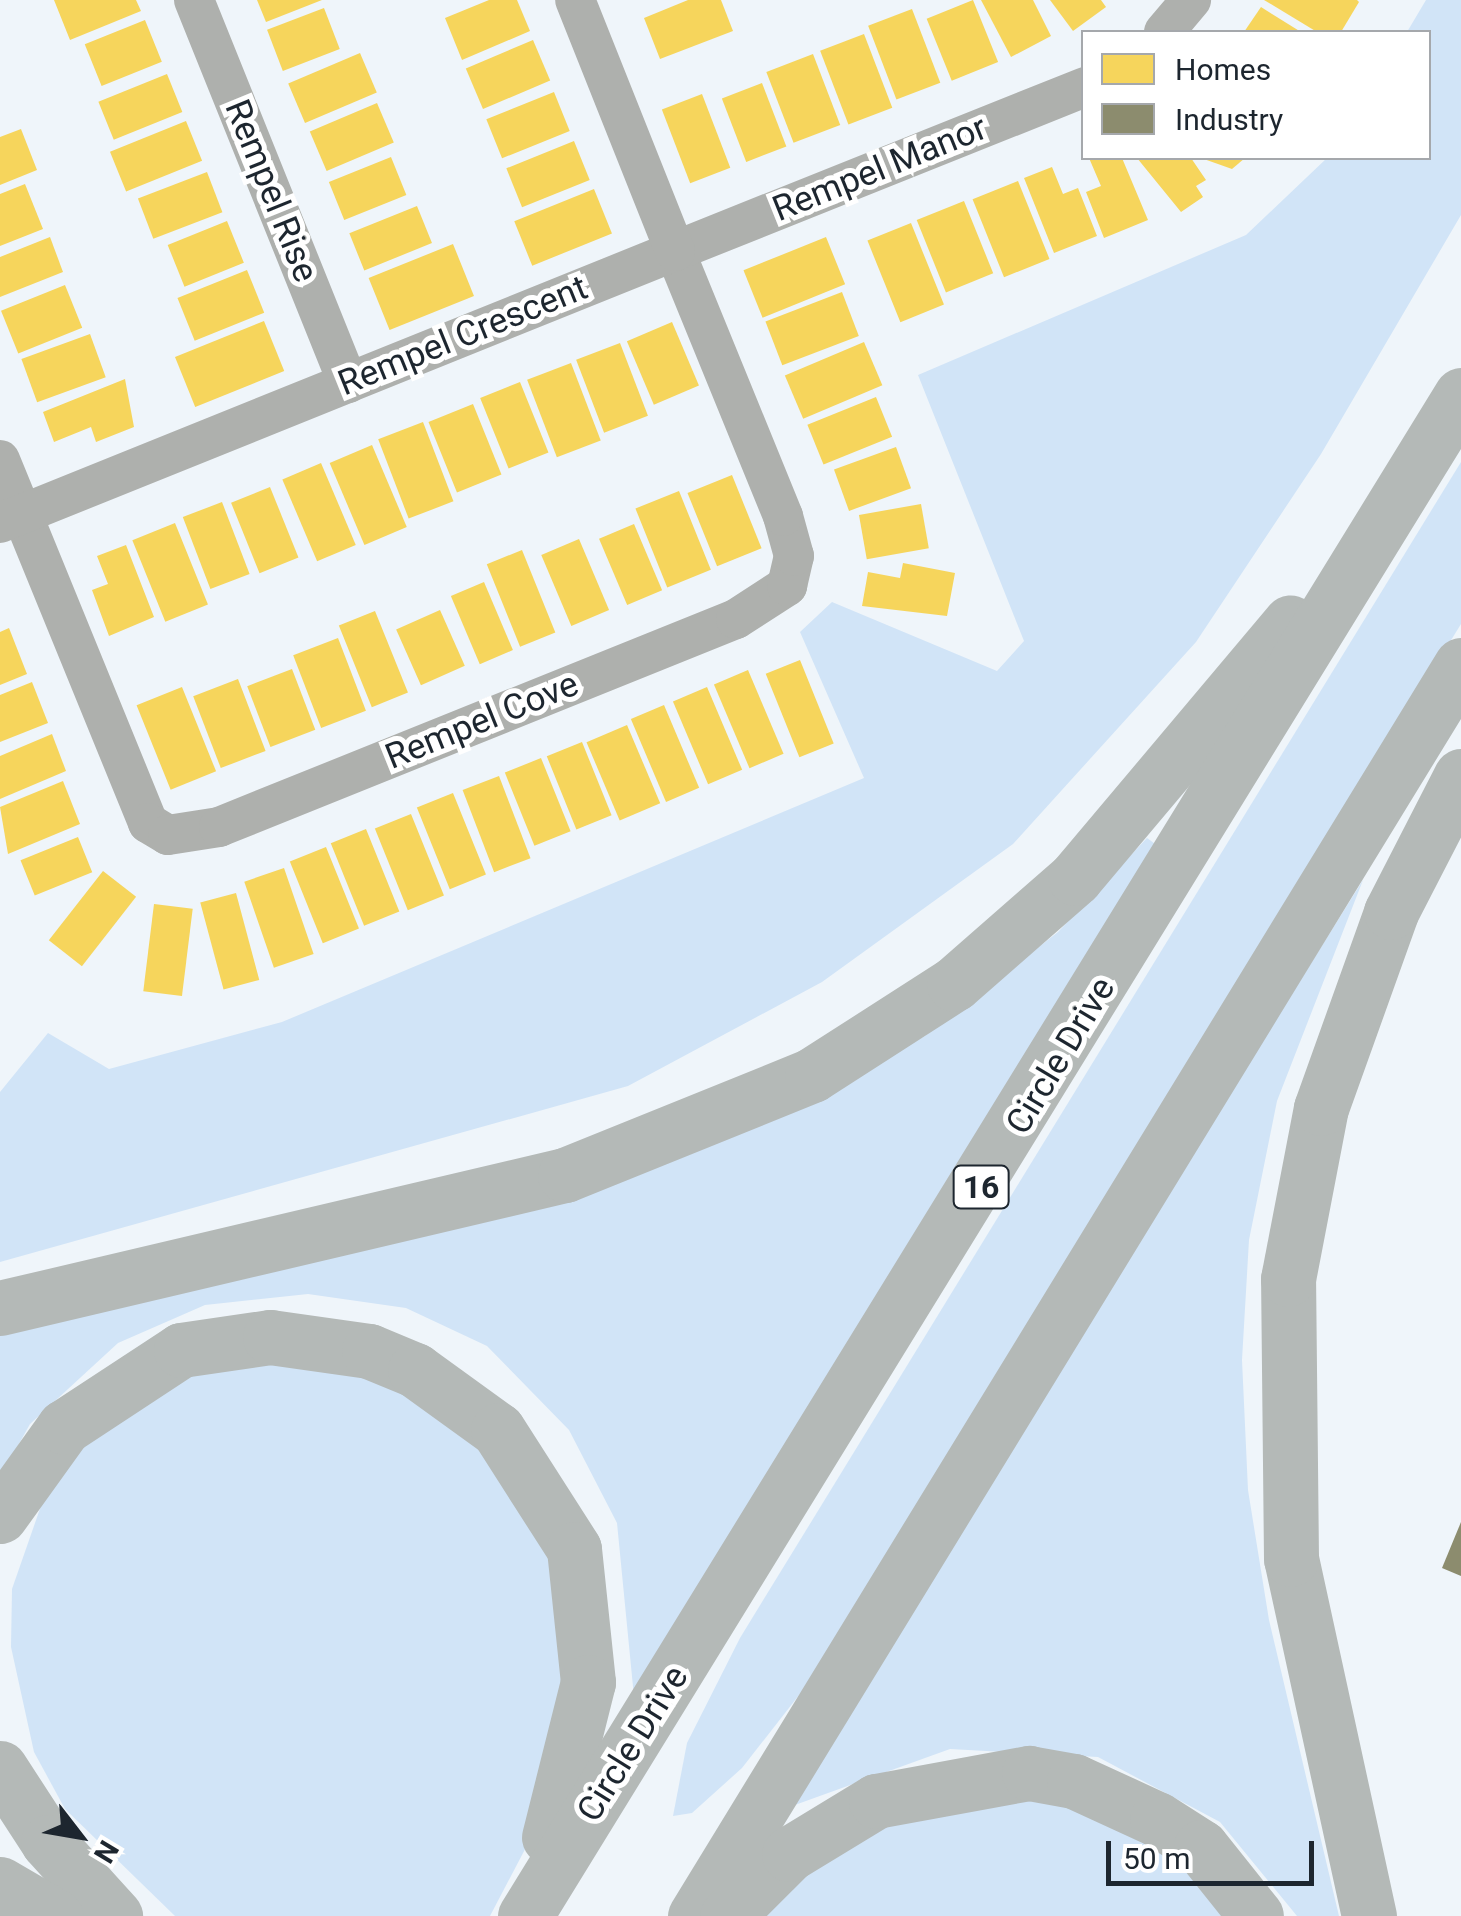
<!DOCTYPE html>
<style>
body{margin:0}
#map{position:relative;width:1461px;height:1916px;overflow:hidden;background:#eff5fa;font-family:Roboto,sans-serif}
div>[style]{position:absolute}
.green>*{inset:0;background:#d1e4f7}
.homes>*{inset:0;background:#f6d55c;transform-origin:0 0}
.industry>*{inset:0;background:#8c8c6e}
.minor>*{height:40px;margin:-20px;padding:0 20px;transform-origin:20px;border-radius:20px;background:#aeb0ad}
.highway>*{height:55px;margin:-27.5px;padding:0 27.5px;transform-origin:27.5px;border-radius:27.5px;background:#b4b9b7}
span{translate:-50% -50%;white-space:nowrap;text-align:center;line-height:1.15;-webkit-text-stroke:10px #fff;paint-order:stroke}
.shield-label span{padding:2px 8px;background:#fff;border:2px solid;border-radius:8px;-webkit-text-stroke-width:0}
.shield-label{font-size:32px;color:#1d262f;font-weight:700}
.street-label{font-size:35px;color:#1d262f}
.legend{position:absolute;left:1081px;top:30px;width:350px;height:130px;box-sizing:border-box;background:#fff;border:2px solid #a5a8ac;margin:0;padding:12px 18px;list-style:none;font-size:30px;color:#1d262f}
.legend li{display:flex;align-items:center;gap:20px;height:50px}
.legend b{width:50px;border:2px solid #a5a8ac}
.north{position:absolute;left:30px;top:1786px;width:100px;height:100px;-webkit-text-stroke:8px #fff;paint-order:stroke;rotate:121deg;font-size:28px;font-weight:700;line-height:40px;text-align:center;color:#1d262f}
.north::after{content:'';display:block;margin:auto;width:35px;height:45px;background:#1d262f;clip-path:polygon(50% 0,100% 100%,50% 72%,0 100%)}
.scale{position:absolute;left:1106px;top:1841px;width:208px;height:45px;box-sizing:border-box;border:5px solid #1d262f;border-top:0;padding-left:12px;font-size:30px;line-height:35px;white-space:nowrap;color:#1d262f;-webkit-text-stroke:8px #fff;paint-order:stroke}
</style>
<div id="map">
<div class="green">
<div style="clip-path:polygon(1426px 0,1461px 0,1461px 215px,1321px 454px,1196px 642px,1013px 844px,822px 982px,628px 1086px,0 1262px,0 1092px,48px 1033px,109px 1069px,282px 1022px,864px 778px,800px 632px,832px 602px,997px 671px,1024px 641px,918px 375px,1246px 235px,1327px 158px,1428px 158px,1428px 32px,1407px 32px)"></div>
<div style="clip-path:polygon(1461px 462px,1461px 624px,810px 1681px,742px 1768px,692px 1813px,673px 1816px,687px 1743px,740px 1638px)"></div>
<div style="clip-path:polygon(1147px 838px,1158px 846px,635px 1707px,617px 1523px,569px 1430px,487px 1346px,406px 1308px,308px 1294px,205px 1305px,118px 1343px,30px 1424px,0 1478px,0 1323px,811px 1098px,925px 1036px,1058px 932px)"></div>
<div style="clip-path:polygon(1363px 880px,1277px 1101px,1249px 1240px,1242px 1360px,1248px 1490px,1269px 1620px,1339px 1916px,1297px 1916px,1220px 1822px,1098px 1757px,950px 1749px,781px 1810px)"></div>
<div style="clip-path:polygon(237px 1349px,418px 1375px,567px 1548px,567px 1769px,490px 1916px,175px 1916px,65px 1809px,34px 1752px,11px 1647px,12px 1589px,50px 1480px,82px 1438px)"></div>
<div style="clip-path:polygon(979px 1787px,1134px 1816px,1244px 1916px,742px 1916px,851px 1826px)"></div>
</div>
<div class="homes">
<div style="clip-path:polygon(54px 0,136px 0,141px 11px,70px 40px)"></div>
<div style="clip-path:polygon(257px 0,322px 0,266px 22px)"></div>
<div style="clip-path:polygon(489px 0,517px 0,530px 31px,462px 60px,445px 18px)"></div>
<div style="clip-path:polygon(688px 0,721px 0,733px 31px,660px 59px,644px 18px)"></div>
<div style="left:973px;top:0;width:67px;height:50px;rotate:68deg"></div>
<div style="clip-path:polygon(981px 0,1033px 0,1051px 36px,1011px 57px)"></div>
<div style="clip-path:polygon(1050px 0,1101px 0,1106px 7px,1073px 31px)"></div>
<div style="clip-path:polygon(1264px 0,1357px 0,1359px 2px,1341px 32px,1317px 32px)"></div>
<div style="clip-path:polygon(1261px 7px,1301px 32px,1244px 32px)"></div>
<div style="left:324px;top:8px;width:44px;height:61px;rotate:69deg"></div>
<div style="left:912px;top:9px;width:79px;height:47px;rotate:69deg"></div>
<div style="left:145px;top:20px;width:45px;height:65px;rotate:68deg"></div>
<div style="left:864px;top:34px;width:79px;height:47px;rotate:69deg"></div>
<div style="left:533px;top:40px;width:44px;height:73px;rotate:67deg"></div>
<div style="left:360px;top:53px;width:43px;height:78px;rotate:67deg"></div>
<div style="left:813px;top:54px;width:76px;height:50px;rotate:69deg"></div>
<div style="left:167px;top:74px;width:41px;height:74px;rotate:68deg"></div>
<div style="left:762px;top:83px;width:68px;height:43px;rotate:69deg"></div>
<div style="left:554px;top:92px;width:42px;height:73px;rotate:68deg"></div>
<div style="left:702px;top:94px;width:79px;height:43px;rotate:69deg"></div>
<div style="left:377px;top:103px;width:43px;height:73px;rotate:67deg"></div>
<div style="left:186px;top:121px;width:43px;height:82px;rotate:68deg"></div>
<div style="clip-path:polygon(21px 129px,37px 170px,0 185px,0 137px)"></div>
<div style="left:574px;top:141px;width:42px;height:73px;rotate:68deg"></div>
<div style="left:391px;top:157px;width:41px;height:67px;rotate:68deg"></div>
<div style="clip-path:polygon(1089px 158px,1122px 158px,1148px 220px,1104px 238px,1086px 192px,1101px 186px)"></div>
<div style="clip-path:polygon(1137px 158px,1191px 158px,1206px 180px,1196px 186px,1203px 197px,1181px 212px)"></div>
<div style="clip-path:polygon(1201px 158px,1245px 158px,1232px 169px)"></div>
<div style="clip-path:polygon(1052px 167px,1063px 194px,1078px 188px,1097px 236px,1054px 253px,1024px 178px)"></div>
<div style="left:207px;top:172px;width:43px;height:74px;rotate:69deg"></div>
<div style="left:1018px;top:181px;width:84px;height:49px;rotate:68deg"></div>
<div style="clip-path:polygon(25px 184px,43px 229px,0 246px,0 194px)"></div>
<div style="left:594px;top:189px;width:48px;height:86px;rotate:68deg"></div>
<div style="left:964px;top:201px;width:78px;height:51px;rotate:68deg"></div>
<div style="left:417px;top:206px;width:40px;height:73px;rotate:68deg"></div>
<div style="left:227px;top:221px;width:45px;height:64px;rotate:68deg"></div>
<div style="left:911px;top:223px;width:88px;height:47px;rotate:68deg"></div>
<div style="clip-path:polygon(50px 237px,63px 272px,0 297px,0 257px)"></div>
<div style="left:826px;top:237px;width:51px;height:89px;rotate:68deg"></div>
<div style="left:453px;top:244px;width:56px;height:91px;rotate:68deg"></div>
<div style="left:247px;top:270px;width:46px;height:75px;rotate:68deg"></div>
<div style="left:65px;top:285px;width:46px;height:69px;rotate:68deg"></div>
<div style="left:842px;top:292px;width:47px;height:82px;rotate:69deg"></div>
<div style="left:264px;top:321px;width:54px;height:96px;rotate:68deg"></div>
<div style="left:672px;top:322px;width:69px;height:49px;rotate:67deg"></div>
<div style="left:90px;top:334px;width:46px;height:73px;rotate:70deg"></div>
<div style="left:864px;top:342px;width:47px;height:86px;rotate:67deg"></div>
<div style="left:620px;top:343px;width:78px;height:47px;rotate:69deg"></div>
<div style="left:571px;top:363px;width:83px;height:47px;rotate:69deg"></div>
<div style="clip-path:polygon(125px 379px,134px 427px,96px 442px,91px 427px,54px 442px,43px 412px)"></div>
<div style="left:520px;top:382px;width:76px;height:43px;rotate:68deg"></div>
<div style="left:876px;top:397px;width:43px;height:74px;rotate:68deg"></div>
<div style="left:473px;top:404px;width:76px;height:48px;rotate:68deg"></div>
<div style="left:423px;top:422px;width:85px;height:48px;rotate:69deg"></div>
<div style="left:372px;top:445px;width:89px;height:46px;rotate:67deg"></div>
<div style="left:896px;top:447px;width:44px;height:66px;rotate:70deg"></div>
<div style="left:321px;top:463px;width:89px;height:42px;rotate:67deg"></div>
<div style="left:732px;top:475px;width:79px;height:48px;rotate:68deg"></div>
<div style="left:270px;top:487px;width:76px;height:42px;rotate:68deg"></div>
<div style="left:679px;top:491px;width:85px;height:47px;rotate:68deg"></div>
<div style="left:222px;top:502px;width:77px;height:42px;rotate:69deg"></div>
<div style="left:921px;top:504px;width:45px;height:63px;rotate:80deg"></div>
<div style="left:175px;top:523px;width:88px;height:46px;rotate:68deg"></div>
<div style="left:634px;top:524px;width:72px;height:38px;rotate:67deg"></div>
<div style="left:579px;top:539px;width:77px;height:41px;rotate:67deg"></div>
<div style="clip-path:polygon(126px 545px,154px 617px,109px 636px,92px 590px,108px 584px,97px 556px)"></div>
<div style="left:522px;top:550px;width:89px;height:38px;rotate:68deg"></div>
<div style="clip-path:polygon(903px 563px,955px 573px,947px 616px,862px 606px,868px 572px,900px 578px)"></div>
<div style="left:484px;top:582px;width:74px;height:36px;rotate:67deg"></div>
<div style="left:440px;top:610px;width:61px;height:48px;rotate:66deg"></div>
<div style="left:375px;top:611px;width:88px;height:39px;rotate:68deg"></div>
<div style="clip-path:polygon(9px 628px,27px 674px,0 685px,0 632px)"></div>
<div style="left:338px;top:638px;width:78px;height:48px;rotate:69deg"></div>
<div style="left:800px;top:660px;width:90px;height:37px;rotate:68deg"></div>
<div style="left:292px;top:669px;width:65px;height:48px;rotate:69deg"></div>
<div style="left:748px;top:670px;width:91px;height:37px;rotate:67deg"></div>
<div style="left:238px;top:679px;width:77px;height:48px;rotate:69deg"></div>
<div style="clip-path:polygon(32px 682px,48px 723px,0 742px,0 695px)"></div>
<div style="left:182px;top:687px;width:91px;height:49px;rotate:68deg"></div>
<div style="left:707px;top:687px;width:90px;height:37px;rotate:67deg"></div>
<div style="left:664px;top:705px;width:90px;height:36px;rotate:67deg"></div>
<div style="left:627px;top:725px;width:85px;height:44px;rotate:67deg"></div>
<div style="clip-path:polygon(52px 734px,66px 771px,0 799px,0 756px)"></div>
<div style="left:582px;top:742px;width:79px;height:38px;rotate:68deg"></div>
<div style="left:541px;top:758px;width:79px;height:39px;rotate:68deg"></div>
<div style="left:499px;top:776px;width:88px;height:39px;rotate:69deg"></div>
<div style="clip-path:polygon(63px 781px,80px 824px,8px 854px,0 807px)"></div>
<div style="left:453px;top:793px;width:88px;height:39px;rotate:68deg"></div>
<div style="left:411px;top:814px;width:88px;height:39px;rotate:68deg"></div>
<div style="left:366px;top:829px;width:89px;height:38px;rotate:68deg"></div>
<div style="left:78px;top:837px;width:38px;height:62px;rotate:68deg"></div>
<div style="left:326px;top:847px;width:88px;height:39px;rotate:68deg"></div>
<div style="left:284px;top:868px;width:91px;height:42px;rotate:71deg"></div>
<div style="left:103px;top:871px;width:42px;height:88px;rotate:38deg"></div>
<div style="left:236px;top:893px;width:90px;height:37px;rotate:75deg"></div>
<div style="left:154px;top:904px;width:39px;height:88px;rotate:7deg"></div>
</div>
<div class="industry">
<div style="clip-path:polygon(1461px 1522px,1461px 1576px,1442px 1568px)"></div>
</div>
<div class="minor">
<div style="left:194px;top:0;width:413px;rotate:68.1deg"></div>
<div style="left:1164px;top:32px;width:42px;rotate:-49.8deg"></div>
<div style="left:0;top:460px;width:392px;rotate:67.8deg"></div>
<div style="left:148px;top:823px;width:23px;rotate:31deg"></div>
<div style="left:168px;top:835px;width:52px;rotate:-8.9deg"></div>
<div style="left:219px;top:827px;width:557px;rotate:-21.92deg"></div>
<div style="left:736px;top:619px;width:61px;rotate:-32.9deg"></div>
<div style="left:787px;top:586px;width:31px;rotate:-77deg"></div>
<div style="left:794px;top:556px;width:41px;rotate:-105.4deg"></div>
<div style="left:783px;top:516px;width:286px;rotate:-112.2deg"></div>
<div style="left:675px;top:251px;width:441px;rotate:-21.8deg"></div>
<div style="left:0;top:523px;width:728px;rotate:-21.95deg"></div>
<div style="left:675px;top:251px;width:270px;rotate:-111.7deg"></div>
</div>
<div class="highway">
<div style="left:0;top:1308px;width:580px;rotate:-13.25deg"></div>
<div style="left:565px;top:1175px;width:266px;rotate:-22deg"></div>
<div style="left:812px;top:1075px;width:169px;rotate:-32.7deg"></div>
<div style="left:954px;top:984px;width:161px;rotate:-41.2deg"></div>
<div style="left:1075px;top:878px;width:334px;rotate:-49.9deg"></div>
<div style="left:0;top:1516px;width:110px;rotate:-54.3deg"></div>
<div style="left:64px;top:1427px;width:140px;rotate:-33.3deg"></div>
<div style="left:181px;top:1350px;width:90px;rotate:-8.3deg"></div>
<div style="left:270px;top:1337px;width:100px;rotate:8deg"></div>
<div style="left:369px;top:1351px;width:50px;rotate:22.4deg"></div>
<div style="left:415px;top:1370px;width:102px;rotate:35.9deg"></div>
<div style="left:498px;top:1430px;width:141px;rotate:57.4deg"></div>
<div style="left:574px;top:1549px;width:134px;rotate:84deg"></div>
<div style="left:588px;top:1682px;width:160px;rotate:104.1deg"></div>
<div style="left:0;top:1768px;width:88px;rotate:57deg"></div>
<div style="left:48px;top:1842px;width:100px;rotate:47.8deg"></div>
<div style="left:0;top:1884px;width:64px;rotate:30.2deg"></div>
<div style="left:525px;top:1916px;width:1786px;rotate:-58.39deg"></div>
<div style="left:695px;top:1916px;width:1467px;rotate:-58.52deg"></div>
<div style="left:727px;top:1916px;width:88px;rotate:-45deg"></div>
<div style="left:789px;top:1854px;width:102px;rotate:-31.3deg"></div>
<div style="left:876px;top:1801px;width:156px;rotate:-10.4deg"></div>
<div style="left:1029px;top:1773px;width:46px;rotate:10.1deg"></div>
<div style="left:1074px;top:1781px;width:91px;rotate:24.6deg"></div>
<div style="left:1157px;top:1819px;width:52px;rotate:32.5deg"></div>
<div style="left:1201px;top:1847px;width:88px;rotate:51.4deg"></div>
<div style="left:1369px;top:1916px;width:365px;rotate:-102.3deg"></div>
<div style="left:1291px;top:1559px;width:280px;rotate:-90.6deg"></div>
<div style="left:1288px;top:1279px;width:174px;rotate:-79.1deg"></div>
<div style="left:1321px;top:1108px;width:208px;rotate:-70.3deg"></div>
<div style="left:1391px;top:912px;width:153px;rotate:-62.8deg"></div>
</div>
<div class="shield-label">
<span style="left:981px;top:1187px">16</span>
</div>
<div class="street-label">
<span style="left:880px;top:169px;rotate:-22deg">Rempel Manor</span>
<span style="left:271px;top:191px;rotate:68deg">Rempel Rise</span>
<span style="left:463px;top:336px;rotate:-22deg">Rempel Crescent</span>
<span style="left:482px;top:721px;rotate:-22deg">Rempel Cove</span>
<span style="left:1061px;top:1056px;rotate:-59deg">Circle Drive</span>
<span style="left:633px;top:1744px;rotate:-58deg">Circle Drive</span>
</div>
<ul class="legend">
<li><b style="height:28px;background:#f6d55c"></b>Homes</li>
<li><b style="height:28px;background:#8c8c6e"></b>Industry</li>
</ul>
<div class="north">N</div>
<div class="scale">50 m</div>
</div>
